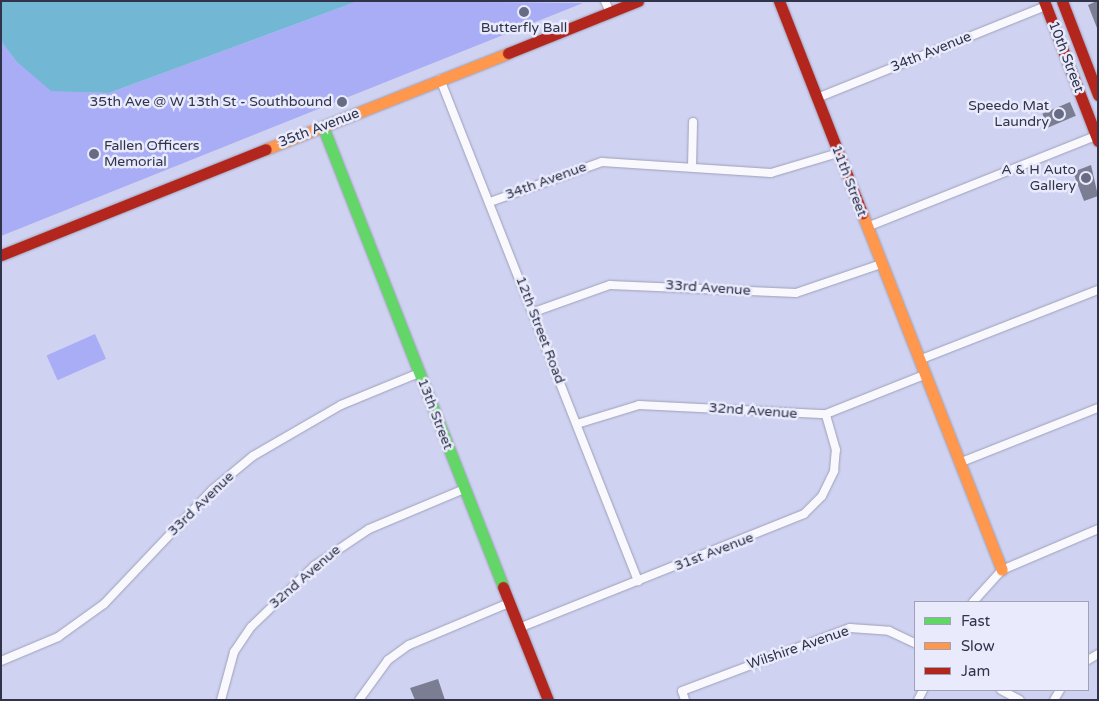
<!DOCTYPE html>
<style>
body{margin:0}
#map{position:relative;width:1099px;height:701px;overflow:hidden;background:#cfd2f1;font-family:"Varela Round",sans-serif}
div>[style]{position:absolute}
.green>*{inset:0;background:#a8adf6;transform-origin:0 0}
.water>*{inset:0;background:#72b8d5}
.building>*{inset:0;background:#7b7d93;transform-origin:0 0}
.roads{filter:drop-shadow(0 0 1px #9fa0b8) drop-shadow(0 0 1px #9fa0b8)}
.street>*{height:8px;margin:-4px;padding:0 4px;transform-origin:4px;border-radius:4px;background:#f8f8fd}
.fast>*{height:11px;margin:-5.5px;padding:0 5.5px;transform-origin:5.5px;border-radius:5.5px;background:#63d668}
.slow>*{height:11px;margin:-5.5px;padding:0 5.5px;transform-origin:5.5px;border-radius:5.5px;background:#ff974d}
.jam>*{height:11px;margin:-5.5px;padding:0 5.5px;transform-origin:5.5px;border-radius:5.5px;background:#b3261e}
.dots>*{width:14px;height:14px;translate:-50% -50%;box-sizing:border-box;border:2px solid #e9ebfd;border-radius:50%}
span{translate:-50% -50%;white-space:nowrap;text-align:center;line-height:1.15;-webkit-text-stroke:5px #e9ebfd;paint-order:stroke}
.poi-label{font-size:14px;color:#303349}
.right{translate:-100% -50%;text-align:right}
.left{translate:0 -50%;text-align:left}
.street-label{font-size:14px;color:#303349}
.frame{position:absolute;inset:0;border:2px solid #303349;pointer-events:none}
.legend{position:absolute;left:914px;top:601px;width:175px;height:90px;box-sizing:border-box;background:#e9ebfd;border:1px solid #9fa1b5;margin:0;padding:6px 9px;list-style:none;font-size:15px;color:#303349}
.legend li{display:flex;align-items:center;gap:10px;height:25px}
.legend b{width:25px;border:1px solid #9fa1b5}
</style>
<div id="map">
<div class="green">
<div style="clip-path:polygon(358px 1px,583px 3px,1px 236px,1px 41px,16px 61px,84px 92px,109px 93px)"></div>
<div style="left:95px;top:334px;width:27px;height:53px;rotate:66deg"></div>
</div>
<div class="water">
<div style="clip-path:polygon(1px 1px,358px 1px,109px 93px,51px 91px,16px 61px,1px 41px)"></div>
</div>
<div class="building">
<div style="clip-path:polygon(1097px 1px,1098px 28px,1097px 28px,1088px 5px)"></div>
<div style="left:1070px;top:102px;width:15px;height:30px;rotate:67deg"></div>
<div style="clip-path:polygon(1091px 165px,1098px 196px,1084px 201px,1073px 172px)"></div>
<div style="clip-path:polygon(438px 679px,445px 700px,415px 700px,410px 688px)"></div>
</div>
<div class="roads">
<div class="street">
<div style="left:605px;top:1px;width:12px;rotate:66deg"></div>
<div style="left:440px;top:79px;width:540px;rotate:68.47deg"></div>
<div style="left:817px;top:98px;width:247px;rotate:-21.9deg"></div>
<div style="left:692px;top:167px;width:45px;rotate:-88.7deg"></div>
<div style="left:490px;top:202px;width:119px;rotate:-19.7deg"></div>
<div style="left:602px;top:162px;width:169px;rotate:3.7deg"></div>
<div style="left:771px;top:173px;width:70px;rotate:-16.6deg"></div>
<div style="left:867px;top:227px;width:246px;rotate:-21.7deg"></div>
<div style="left:534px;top:312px;width:81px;rotate:-19.6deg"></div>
<div style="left:610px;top:285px;width:186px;rotate:2.5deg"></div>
<div style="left:796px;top:293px;width:90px;rotate:-18.8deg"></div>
<div style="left:919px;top:360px;width:192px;rotate:-21.4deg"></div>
<div style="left:577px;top:424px;width:65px;rotate:-17deg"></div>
<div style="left:639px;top:405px;width:187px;rotate:2.8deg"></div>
<div style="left:826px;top:414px;width:105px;rotate:-21.7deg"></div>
<div style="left:959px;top:463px;width:149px;rotate:-21.6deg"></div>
<div style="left:973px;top:602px;width:43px;rotate:-47.8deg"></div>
<div style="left:1002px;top:570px;width:104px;rotate:-23.1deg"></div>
<div style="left:519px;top:628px;width:307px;rotate:-21.8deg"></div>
<div style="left:804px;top:514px;width:25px;rotate:-45deg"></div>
<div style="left:822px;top:496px;width:28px;rotate:-64deg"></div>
<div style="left:834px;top:471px;width:21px;rotate:-85deg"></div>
<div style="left:836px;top:450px;width:37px;rotate:-106deg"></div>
<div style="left:1088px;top:660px;width:12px;rotate:-31deg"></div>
<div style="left:1px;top:661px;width:62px;rotate:-22.8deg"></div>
<div style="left:58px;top:637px;width:57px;rotate:-35.7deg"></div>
<div style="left:104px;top:604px;width:157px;rotate:-46.5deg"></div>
<div style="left:212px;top:490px;width:53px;rotate:-39.7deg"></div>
<div style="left:253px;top:456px;width:102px;rotate:-30.1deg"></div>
<div style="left:341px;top:405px;width:84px;rotate:-22.3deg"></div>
<div style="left:1001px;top:690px;width:21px;rotate:28deg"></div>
<div style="left:221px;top:700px;width:50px;rotate:-74.8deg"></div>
<div style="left:234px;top:652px;width:30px;rotate:-56deg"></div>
<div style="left:251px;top:627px;width:88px;rotate:-44.1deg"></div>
<div style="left:314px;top:566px;width:66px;rotate:-33.9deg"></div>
<div style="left:369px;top:529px;width:103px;rotate:-22.8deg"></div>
<div style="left:359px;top:700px;width:49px;rotate:-54.1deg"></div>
<div style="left:388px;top:660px;width:26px;rotate:-36deg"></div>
<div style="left:409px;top:645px;width:108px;rotate:-22.8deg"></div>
<div style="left:685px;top:700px;width:9px;rotate:-108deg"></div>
<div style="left:682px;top:691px;width:179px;rotate:-20.6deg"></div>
<div style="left:850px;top:628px;width:39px;rotate:4deg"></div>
<div style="left:889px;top:631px;width:29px;rotate:25deg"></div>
<div style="left:918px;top:700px;width:11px;rotate:-63deg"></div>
<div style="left:1054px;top:700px;width:12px;rotate:-59deg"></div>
</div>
<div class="fast">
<div style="left:323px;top:127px;width:494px;rotate:68.6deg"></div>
</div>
<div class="slow">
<div style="left:266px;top:149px;width:260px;rotate:-21.6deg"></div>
<div style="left:862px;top:213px;width:383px;rotate:68.6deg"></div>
</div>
<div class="jam">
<div style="left:779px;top:1px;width:228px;rotate:68.6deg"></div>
<div style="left:1044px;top:1px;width:150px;rotate:68.9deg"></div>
<div style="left:1062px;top:1px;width:101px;rotate:69deg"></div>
<div style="left:508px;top:53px;width:140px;rotate:-21.8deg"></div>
<div style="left:1px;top:255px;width:285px;rotate:-21.8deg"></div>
<div style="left:503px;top:587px;width:122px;rotate:68.3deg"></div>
</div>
</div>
<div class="dots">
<div style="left:524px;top:12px;background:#686b84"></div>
<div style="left:342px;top:102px;background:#686b84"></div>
<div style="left:1059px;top:114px;background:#686b84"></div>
<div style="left:94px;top:154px;background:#686b84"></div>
<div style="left:1086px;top:178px;background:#686b84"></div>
</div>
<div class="poi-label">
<span style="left:524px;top:28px">Butterfly Ball</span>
<span class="right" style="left:332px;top:102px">35th Ave @ W 13th St - Southbound</span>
<span class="right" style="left:1049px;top:114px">Speedo Mat<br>Laundry</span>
<span class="left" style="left:104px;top:154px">Fallen Officers<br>Memorial</span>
<span class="right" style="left:1076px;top:178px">A &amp; H Auto<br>Gallery</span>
</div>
<div class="street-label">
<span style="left:931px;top:52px;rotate:-22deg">34th Avenue</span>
<span style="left:1066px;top:57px;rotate:69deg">10th Street</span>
<span style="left:319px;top:128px;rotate:-21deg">35th Avenue</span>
<span style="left:546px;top:181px;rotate:-20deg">34th Avenue</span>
<span style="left:849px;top:181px;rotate:69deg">11th Street</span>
<span style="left:708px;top:288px;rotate:4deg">33rd Avenue</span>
<span style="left:540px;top:330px;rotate:69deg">12th Street Road</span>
<span style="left:753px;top:411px;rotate:4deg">32nd Avenue</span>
<span style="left:435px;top:414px;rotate:69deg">13th Street</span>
<span style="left:201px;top:504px;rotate:-44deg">33rd Avenue</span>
<span style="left:714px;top:552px;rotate:-21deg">31st Avenue</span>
<span style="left:305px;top:577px;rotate:-41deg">32nd Avenue</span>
<span style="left:798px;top:648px;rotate:-19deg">Wilshire Avenue</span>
</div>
<div class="frame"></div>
<ul class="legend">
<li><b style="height:6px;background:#63d668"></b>Fast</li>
<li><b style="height:6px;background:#ff974d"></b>Slow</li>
<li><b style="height:6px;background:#b3261e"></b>Jam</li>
</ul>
</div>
